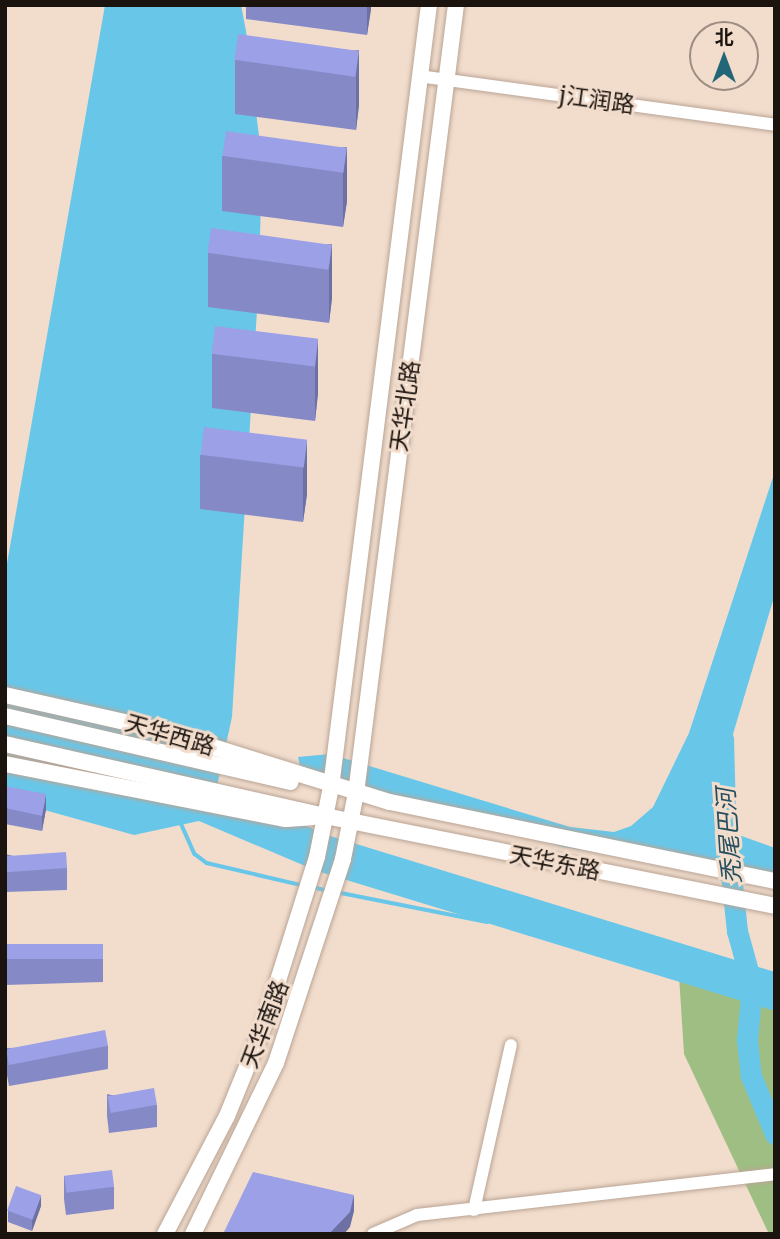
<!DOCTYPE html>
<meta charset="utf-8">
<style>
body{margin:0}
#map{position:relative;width:780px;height:1239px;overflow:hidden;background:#f2ddcd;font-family:"Noto Serif","Noto Sans SC",serif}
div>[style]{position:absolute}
.green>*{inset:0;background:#9fbe83}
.water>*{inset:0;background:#68c7e9}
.stream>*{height:3.5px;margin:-1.75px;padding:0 1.75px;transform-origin:1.75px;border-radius:1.75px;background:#68c7e9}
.river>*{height:21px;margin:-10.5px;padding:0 10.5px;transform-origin:10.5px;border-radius:10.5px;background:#68c7e9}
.roads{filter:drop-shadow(0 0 2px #b9a495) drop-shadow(0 0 2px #b9a495)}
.minor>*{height:12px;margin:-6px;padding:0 6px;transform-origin:6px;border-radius:6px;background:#fff}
.major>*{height:16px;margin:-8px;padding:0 8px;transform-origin:8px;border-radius:8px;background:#fff}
.wall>*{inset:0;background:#858ac7}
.shaded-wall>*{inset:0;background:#6c70a2}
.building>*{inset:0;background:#9ba0e7;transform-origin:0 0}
span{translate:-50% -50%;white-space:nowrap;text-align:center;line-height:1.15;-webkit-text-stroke:6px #f2ddcd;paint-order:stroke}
.street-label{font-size:23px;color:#1a130e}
.water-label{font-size:24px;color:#254f5e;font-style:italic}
.frame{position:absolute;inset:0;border:7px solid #1a130e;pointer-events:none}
.north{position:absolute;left:689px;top:21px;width:70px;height:70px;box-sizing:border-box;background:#f2ddcd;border:2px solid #9c8c81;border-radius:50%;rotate:0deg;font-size:19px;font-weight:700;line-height:28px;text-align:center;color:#1a130e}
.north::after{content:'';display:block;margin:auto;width:24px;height:32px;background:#267;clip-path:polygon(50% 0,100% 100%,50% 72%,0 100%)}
</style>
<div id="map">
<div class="green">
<div style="clip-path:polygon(679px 975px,775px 991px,775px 1234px,769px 1234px,684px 1054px)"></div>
</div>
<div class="water">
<div style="clip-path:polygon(105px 5px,241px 5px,246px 31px,262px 160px,259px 278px,232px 717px,217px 786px,327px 835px,775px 972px,775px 1011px,317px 871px,199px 821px,134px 835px,5px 799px,5px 575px)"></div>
<div style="clip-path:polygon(775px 471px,775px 594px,721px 774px,716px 807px,725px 830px,775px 848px,775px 881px,563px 847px,376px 794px,300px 766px,298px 757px,330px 754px,570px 827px,614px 832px,631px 826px,653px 807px,689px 733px)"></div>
</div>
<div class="stream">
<div style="left:181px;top:823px;width:34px;rotate:66deg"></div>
<div style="left:195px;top:854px;width:15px;rotate:37deg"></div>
<div style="left:207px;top:863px;width:101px;rotate:13.2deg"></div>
<div style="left:312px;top:887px;width:17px;rotate:13deg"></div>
<div style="left:336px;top:892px;width:154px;rotate:11.2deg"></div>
</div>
<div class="river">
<div style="left:723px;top:738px;width:79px;rotate:88.5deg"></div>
<div style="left:725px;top:817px;width:115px;rotate:84deg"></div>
<div style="left:737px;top:931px;width:56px;rotate:74.5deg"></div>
<div style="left:752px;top:985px;width:55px;rotate:95.2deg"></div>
<div style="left:747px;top:1040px;width:36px;rotate:84deg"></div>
<div style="left:751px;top:1076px;width:63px;rotate:67.5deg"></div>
</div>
<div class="roads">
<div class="minor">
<div style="left:419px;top:76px;width:359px;rotate:7.8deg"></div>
<div style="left:474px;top:1210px;width:169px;rotate:-77.4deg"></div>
<div style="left:373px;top:1234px;width:48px;rotate:-23.4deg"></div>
<div style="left:417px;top:1215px;width:360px;rotate:-6.5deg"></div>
</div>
<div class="major">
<div style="left:5px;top:695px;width:151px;rotate:12.7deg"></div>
<div style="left:152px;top:728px;width:249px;rotate:17.3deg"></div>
<div style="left:390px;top:802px;width:393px;rotate:11.6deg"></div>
<div style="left:5px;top:716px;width:293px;rotate:13deg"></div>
<div style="left:5px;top:744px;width:328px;rotate:12.7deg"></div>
<div style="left:325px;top:816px;width:459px;rotate:11.3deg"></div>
<div style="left:5px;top:764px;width:286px;rotate:11.1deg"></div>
<div style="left:286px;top:819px;width:26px;rotate:-4deg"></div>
<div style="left:165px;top:1234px;width:133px;rotate:-62.3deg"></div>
<div style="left:227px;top:1116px;width:98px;rotate:-67.9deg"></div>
<div style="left:264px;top:1025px;width:176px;rotate:-72.5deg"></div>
<div style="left:317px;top:857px;width:71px;rotate:-78.7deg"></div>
<div style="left:331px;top:787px;width:788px;rotate:-82.86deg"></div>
<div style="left:193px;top:1234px;width:190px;rotate:-64.1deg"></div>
<div style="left:276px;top:1063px;width:215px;rotate:-71.8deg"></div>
<div style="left:343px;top:859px;width:67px;rotate:-78.9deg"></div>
<div style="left:356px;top:793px;width:794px;rotate:-82.77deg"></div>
</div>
</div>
<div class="wall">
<div style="clip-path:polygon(246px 5px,371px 5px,367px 35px,246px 19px)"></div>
<div style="clip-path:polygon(359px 50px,359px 105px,356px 130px,235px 114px,235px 60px)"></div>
<div style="clip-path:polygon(347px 147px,347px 201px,343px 227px,222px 211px,222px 156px)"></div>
<div style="clip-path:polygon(332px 244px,332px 298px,329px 323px,208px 307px,208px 253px)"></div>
<div style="clip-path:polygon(318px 339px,318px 393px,315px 421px,212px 408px,212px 354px)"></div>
<div style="clip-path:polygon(307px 440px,307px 494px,303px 522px,200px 509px,200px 455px)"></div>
<div style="clip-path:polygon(5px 786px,46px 809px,42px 831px,5px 824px)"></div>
<div style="clip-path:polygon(5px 854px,67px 868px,67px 890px,5px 892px)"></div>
<div style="clip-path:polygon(5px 947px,103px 959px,103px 982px,5px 985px)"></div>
<div style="clip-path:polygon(108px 1046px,108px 1069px,9px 1086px,6px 1070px,6px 1048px)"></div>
<div style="clip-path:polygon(107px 1094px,157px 1105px,157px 1127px,109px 1133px,107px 1116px)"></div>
<div style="clip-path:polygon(64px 1176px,114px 1187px,114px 1209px,66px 1215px,64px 1199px)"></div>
<div style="clip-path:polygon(41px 1206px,32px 1231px,8px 1222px,8px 1211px)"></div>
</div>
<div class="shaded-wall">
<div style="clip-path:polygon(367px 5px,371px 5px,371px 10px,367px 35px)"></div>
<div style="clip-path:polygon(359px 50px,359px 105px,356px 130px,356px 76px)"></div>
<div style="clip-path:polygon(347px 147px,347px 201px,343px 227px,343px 172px)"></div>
<div style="clip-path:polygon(332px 244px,332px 298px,329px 323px,329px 269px)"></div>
<div style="clip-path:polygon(318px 339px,318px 393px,315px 421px,315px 367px)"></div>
<div style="clip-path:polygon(307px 440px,307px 494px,303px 522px,303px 468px)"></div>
<div style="clip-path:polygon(46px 794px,46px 809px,42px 831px,42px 816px)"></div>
<div style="clip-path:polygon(41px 1195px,41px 1206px,32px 1231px,32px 1219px)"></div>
<div style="clip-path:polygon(354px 1195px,354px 1211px,350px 1227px,344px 1234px,329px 1234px)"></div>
</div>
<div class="building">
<div style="left:238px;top:34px;width:122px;height:26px;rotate:8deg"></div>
<div style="left:226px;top:131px;width:122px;height:25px;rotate:8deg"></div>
<div style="left:211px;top:228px;width:122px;height:25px;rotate:8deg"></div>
<div style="left:215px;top:326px;width:104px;height:28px;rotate:7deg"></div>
<div style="left:204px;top:427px;width:104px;height:28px;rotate:7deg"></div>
<div style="clip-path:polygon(5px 786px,46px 794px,42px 816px,5px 808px)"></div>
<div style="left:66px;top:852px;width:16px;height:61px;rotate:86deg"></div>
<div style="left:103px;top:944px;width:15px;height:98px;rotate:90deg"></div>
<div style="left:105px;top:1030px;width:16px;height:101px;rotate:79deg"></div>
<div style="left:154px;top:1088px;width:17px;height:47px;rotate:80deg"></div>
<div style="left:112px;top:1170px;width:17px;height:48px;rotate:83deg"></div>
<div style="clip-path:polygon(253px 1172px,354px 1195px,350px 1212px,329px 1234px,223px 1234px)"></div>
<div style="left:16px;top:1186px;width:27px;height:26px;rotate:20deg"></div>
</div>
<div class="street-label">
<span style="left:597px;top:99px;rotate:8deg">j江润路</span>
<span style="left:404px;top:406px;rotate:-82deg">天华北路</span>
<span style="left:170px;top:734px;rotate:16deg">天华西路</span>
<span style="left:555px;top:862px;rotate:11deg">天华东路</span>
<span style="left:264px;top:1024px;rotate:-69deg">天华南路</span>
</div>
<div class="water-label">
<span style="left:728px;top:836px;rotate:-94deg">秃尾巴河</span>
</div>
<div class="frame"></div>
<div class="north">北</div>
</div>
